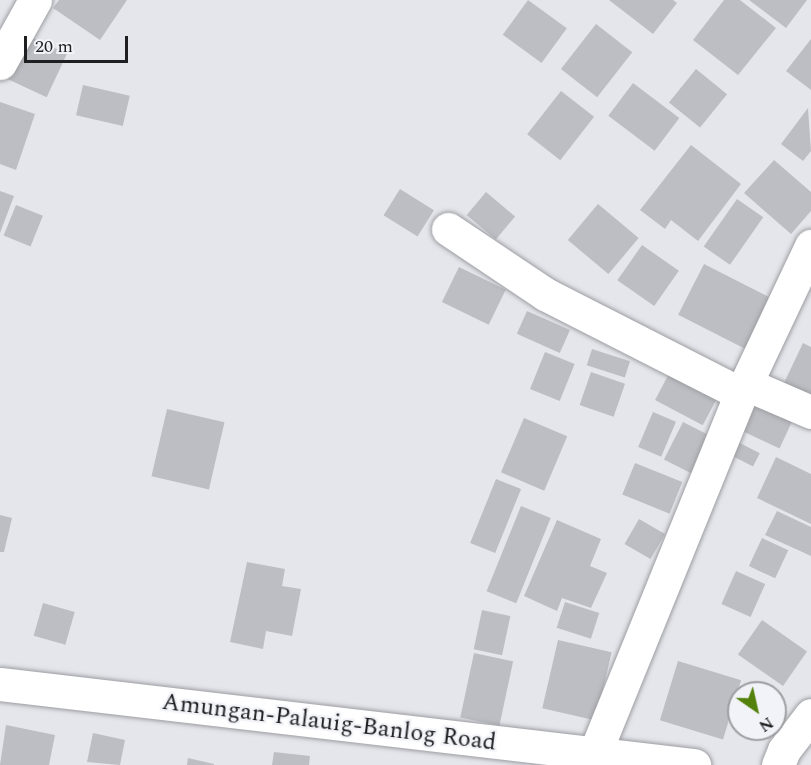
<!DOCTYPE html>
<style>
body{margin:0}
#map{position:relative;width:811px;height:765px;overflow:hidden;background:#e5e6eb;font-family:Spectral,serif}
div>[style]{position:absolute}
.building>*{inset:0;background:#bdbec3;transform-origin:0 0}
.roads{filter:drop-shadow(0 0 2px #9c9da2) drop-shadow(0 0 2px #9c9da2)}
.minor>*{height:33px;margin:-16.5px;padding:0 16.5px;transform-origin:16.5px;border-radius:16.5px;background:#fff}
.secondary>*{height:33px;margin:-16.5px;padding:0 16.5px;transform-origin:16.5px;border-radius:16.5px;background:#fff}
span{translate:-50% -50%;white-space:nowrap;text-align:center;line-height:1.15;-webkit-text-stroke:4.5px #f2f3f8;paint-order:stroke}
.street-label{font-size:24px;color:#1f1f21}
.north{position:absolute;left:727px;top:681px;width:60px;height:60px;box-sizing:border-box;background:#f2f3f8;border:2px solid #9e9ea2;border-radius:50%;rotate:146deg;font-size:16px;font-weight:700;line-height:24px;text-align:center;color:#1f1f21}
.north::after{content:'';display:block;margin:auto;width:21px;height:27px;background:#53810b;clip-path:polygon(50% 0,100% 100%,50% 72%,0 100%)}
.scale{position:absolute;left:24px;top:36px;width:104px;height:27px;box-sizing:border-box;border:3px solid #1f1f21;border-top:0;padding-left:8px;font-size:18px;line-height:21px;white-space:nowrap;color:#1f1f21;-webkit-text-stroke:4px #f2f3f8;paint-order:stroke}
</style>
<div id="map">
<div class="building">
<div style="clip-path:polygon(59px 0,127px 0,100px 40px,53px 8px)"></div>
<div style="left:528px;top:0;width:48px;height:43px;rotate:36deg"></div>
<div style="clip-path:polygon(609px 0,673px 0,677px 3px,653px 34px)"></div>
<div style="clip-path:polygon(724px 0,740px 0,776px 28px,738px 75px,693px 40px)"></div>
<div style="clip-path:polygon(749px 0,807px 0,786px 28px)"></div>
<div style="left:596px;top:24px;width:46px;height:57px;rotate:38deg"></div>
<div style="left:18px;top:31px;width:54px;height:48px;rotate:25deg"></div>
<div style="clip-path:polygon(811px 39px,811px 90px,786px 71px)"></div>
<div style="left:696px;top:69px;width:40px;height:43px;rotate:39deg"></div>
<div style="left:633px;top:83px;width:58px;height:41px;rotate:37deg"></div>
<div style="left:83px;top:85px;width:48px;height:31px;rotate:13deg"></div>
<div style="left:561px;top:91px;width:42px;height:55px;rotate:38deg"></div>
<div style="clip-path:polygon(0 102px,35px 114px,16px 170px,0 164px)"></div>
<div style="clip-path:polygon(808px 108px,811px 151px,803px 161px,781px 144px)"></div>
<div style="clip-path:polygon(691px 145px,741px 184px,698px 241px,671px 220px,665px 229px,640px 210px)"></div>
<div style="clip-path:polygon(774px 160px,811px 192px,811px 211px,791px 234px,744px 193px)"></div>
<div style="left:400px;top:189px;width:40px;height:31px;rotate:32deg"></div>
<div style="clip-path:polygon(0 191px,14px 196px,0 233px)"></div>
<div style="left:486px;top:192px;width:38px;height:30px;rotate:40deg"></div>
<div style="left:737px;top:199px;width:32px;height:58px;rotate:35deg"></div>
<div style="left:598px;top:204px;width:53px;height:47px;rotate:40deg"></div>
<div style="left:16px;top:205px;width:29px;height:33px;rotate:22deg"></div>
<div style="left:642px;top:245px;width:45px;height:43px;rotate:35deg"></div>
<div style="left:704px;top:264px;width:80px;height:57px;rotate:27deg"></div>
<div style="left:459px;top:267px;width:52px;height:39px;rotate:26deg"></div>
<div style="left:527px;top:311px;width:47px;height:25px;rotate:24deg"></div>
<div style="clip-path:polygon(803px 343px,811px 347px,811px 398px,783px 385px)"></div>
<div style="left:592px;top:349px;width:40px;height:17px;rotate:18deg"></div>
<div style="left:545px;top:352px;width:32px;height:40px;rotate:22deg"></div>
<div style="left:671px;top:370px;width:54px;height:34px;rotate:28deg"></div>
<div style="left:591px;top:372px;width:36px;height:35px;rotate:19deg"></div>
<div style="left:754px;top:399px;width:44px;height:34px;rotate:25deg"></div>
<div style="left:167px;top:409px;width:59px;height:69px;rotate:13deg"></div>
<div style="left:653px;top:412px;width:25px;height:38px;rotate:23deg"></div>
<div style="left:524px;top:418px;width:47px;height:59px;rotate:23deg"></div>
<div style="left:683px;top:422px;width:37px;height:42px;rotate:27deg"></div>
<div style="left:734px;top:440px;width:29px;height:15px;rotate:27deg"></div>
<div style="clip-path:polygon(776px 457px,811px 474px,811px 524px,757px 498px)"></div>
<div style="left:635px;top:463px;width:51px;height:34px;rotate:22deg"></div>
<div style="left:496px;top:479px;width:27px;height:69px;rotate:22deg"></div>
<div style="left:521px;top:506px;width:32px;height:92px;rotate:22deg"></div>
<div style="clip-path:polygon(777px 511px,811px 527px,811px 556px,765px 535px)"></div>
<div style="clip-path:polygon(0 515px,12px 518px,4px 552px,0 552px)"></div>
<div style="left:639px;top:519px;width:30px;height:29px;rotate:30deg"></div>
<div style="clip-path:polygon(557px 520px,601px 539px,590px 566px,607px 573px,591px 608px,562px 598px,557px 611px,524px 596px)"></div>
<div style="left:762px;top:538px;width:29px;height:31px;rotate:25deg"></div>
<div style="clip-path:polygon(247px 562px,285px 569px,282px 586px,301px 589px,292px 636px,266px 631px,263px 649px,230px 642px)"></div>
<div style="left:736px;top:571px;width:32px;height:36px;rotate:24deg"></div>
<div style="left:565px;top:602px;width:36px;height:27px;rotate:18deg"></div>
<div style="left:43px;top:603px;width:33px;height:34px;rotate:16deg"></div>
<div style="left:482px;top:610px;width:29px;height:40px;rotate:12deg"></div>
<div style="left:762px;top:620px;width:55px;height:42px;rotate:35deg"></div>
<div style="left:558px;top:640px;width:55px;height:70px;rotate:13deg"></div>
<div style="left:474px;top:653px;width:40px;height:66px;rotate:12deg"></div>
<div style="left:678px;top:661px;width:66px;height:62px;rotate:17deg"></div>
<div style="clip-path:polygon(6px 725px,55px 735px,49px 765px,0 765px)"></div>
<div style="clip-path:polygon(93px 733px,125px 740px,120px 765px,87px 762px)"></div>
<div style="clip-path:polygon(274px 752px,310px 756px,309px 765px,272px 765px)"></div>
<div style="clip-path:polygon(188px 758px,214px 764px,214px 765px,187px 765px)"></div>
</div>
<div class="roads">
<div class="minor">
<div style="left:0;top:63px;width:72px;rotate:-60.9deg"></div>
<div style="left:448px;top:229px;width:117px;rotate:33.8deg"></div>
<div style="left:545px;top:294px;width:220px;rotate:27deg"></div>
<div style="left:746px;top:384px;width:71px;rotate:23.3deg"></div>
<div style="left:590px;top:765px;width:401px;rotate:-67.9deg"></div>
<div style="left:741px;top:394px;width:164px;rotate:-64.7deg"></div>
<div style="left:778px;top:765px;width:16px;rotate:-68deg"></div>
<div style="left:784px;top:750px;width:44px;rotate:-52.4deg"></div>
</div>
<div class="secondary">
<div style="left:0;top:684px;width:699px;rotate:6.66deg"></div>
</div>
</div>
<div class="street-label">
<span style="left:329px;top:723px;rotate:7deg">Amungan-Palauig-Banlog Road</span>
</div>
<div class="north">N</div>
<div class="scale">20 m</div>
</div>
